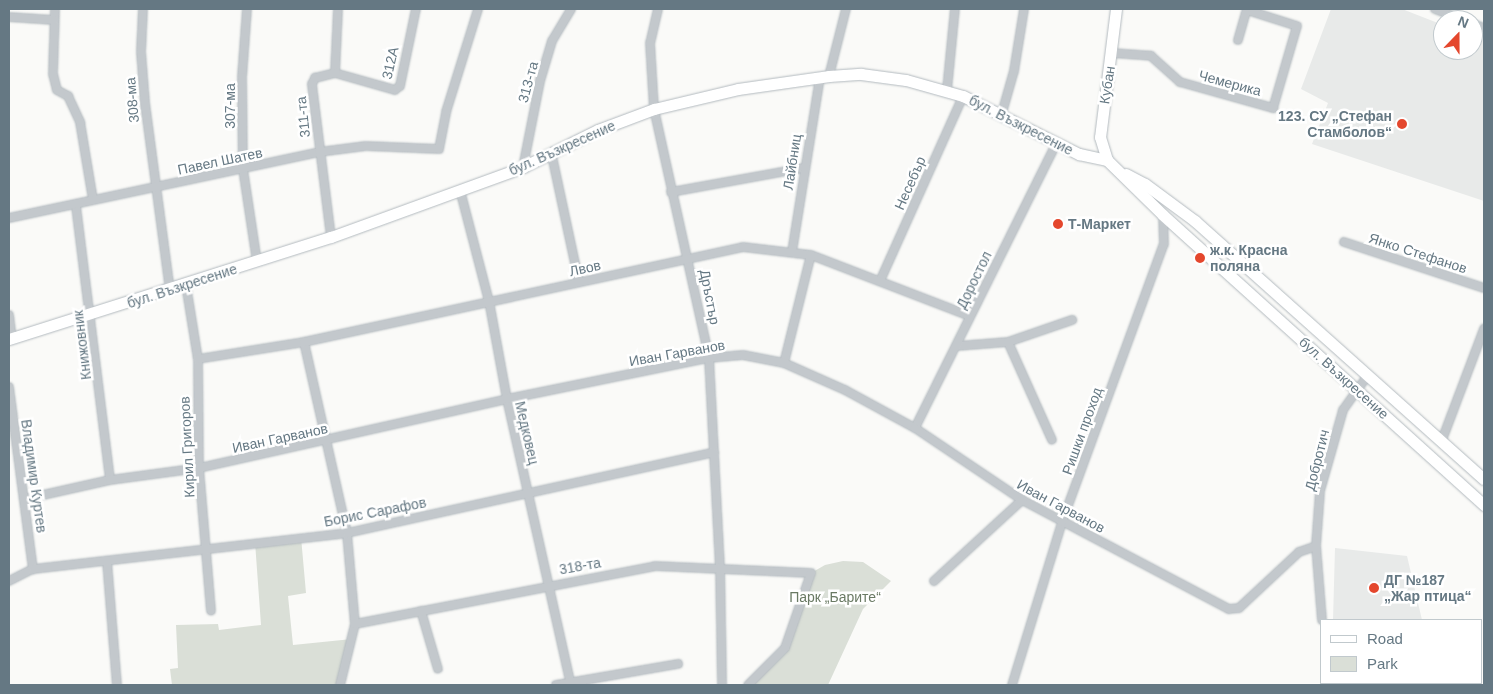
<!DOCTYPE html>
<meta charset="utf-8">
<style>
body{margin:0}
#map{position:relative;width:1493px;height:694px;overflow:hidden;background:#fafaf8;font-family:Arial,sans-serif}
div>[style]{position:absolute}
.built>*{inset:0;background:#e8eae9;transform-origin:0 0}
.green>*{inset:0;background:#dadfd7}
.roads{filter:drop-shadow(0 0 1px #b3babf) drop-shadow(0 0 1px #b3babf)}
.street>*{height:8px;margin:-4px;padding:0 4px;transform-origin:4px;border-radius:4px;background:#c3c8cc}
.secondary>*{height:11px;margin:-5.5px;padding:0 5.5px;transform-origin:5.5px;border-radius:5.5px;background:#fff}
.dots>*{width:14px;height:14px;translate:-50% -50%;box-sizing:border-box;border:2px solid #fff;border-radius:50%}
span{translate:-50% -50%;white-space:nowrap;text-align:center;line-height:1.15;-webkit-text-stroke:5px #fff;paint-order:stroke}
.street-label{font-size:14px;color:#657883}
.poi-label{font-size:14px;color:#657883;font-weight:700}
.right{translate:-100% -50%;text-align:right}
.left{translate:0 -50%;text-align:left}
.park-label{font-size:14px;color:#6a7a64}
.frame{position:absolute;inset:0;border:10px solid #657883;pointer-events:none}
.legend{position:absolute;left:1320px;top:619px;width:162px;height:65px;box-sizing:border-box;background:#fff;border:1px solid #c1c9cd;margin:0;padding:6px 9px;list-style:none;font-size:15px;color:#657883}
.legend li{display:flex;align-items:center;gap:10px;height:25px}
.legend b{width:25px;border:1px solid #c1c9cd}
.north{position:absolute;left:1433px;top:10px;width:50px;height:50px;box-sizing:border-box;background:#fff;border:1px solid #c1c9cd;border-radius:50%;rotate:22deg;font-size:14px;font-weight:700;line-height:20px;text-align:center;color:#657883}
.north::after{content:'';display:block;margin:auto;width:18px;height:22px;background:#e4472d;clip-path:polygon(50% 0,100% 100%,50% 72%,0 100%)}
</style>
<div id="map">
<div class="built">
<div style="clip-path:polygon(1331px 9px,1402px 9px,1443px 25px,1443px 50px,1473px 50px,1473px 37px,1484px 41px,1484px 201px,1312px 144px,1328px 103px,1301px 89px)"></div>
<div style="clip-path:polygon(1335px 548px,1407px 556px,1422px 620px,1333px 620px)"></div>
<div style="left:1337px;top:683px;width:94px;height:2px"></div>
</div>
<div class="green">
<div style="clip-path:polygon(301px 537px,306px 593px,288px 596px,293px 645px,352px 639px,340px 685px,172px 685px,170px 669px,178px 668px,176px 625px,218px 624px,219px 630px,261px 625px,255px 542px)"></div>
<div style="clip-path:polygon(843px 561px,863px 562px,891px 581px,863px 609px,828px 685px,748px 685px,785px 648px,811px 573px,825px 565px)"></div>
</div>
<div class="roads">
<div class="street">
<div style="left:55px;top:9px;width:65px;rotate:91.8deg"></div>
<div style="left:53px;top:74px;width:16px;rotate:76deg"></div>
<div style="left:57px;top:90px;width:13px;rotate:29deg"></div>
<div style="left:68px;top:96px;width:29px;rotate:65deg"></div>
<div style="left:80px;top:122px;width:79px;rotate:80.5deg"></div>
<div style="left:143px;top:9px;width:43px;rotate:92.7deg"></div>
<div style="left:141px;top:52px;width:51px;rotate:85.5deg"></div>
<div style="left:145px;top:103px;width:189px;rotate:82.4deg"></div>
<div style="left:247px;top:9px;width:68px;rotate:94.2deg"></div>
<div style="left:242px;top:77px;width:92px;rotate:89.4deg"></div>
<div style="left:243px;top:169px;width:94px;rotate:81.4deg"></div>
<div style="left:658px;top:9px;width:35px;rotate:103deg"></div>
<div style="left:650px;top:43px;width:66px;rotate:86.5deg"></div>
<div style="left:654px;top:109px;width:255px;rotate:77.5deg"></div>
<div style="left:709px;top:358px;width:209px;rotate:87deg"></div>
<div style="left:720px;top:567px;width:118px;rotate:89deg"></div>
<div style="left:1435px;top:9px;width:30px;rotate:21deg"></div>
<div style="left:9px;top:17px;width:45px;rotate:3.8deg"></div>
<div style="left:1473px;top:24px;width:12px;rotate:20deg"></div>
<div style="left:1238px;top:40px;width:32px;rotate:-74deg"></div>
<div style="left:1112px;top:53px;width:39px;rotate:4deg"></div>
<div style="left:1151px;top:56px;width:39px;rotate:42deg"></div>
<div style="left:1180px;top:82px;width:97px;rotate:15.6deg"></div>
<div style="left:1273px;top:108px;width:85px;rotate:-73.7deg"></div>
<div style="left:1297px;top:26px;width:52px;rotate:-162.3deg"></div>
<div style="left:335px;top:73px;width:62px;rotate:15.8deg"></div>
<div style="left:395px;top:90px;width:6px;rotate:-39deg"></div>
<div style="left:400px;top:86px;width:79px;rotate:-78.3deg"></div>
<div style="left:335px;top:73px;width:64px;rotate:-87.3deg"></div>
<div style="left:829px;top:76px;width:69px;rotate:-75.8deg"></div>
<div style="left:947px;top:90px;width:81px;rotate:-84.4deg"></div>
<div style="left:1002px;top:113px;width:44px;rotate:-74.1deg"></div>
<div style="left:1014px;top:71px;width:63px;rotate:-80.8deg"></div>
<div style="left:552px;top:156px;width:129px;rotate:77.9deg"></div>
<div style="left:523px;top:167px;width:88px;rotate:-78.8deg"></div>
<div style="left:540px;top:81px;width:42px;rotate:-73.3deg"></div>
<div style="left:552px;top:41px;width:37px;rotate:-59deg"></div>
<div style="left:460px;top:190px;width:115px;rotate:75.4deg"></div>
<div style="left:489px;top:301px;width:100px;rotate:79.6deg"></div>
<div style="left:507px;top:399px;width:289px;rotate:77.4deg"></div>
<div style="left:671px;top:192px;width:134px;rotate:-10.3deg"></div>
<div style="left:76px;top:206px;width:276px;rotate:82.9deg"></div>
<div style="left:9px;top:218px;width:317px;rotate:-12deg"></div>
<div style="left:319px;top:152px;width:47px;rotate:-7.3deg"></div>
<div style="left:366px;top:146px;width:73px;rotate:2.4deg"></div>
<div style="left:439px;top:149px;width:38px;rotate:-79deg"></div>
<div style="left:446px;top:112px;width:108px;rotate:-72.7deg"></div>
<div style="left:331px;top:237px;width:154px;rotate:-97.1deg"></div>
<div style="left:312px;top:84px;width:7px;rotate:-63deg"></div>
<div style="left:315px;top:78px;width:21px;rotate:-14deg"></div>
<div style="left:1344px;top:242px;width:147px;rotate:18.2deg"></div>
<div style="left:792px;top:252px;width:177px;rotate:-80.9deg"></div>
<div style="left:880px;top:281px;width:203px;rotate:-65.8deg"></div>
<div style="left:186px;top:285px;width:75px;rotate:80.8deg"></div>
<div style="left:198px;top:359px;width:109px;rotate:89.5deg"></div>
<div style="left:199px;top:468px;width:143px;rotate:85.2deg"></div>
<div style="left:9px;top:315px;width:24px;rotate:83deg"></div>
<div style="left:304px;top:342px;width:196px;rotate:77.3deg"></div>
<div style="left:347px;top:533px;width:91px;rotate:85deg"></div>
<div style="left:355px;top:624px;width:63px;rotate:103.8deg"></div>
<div style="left:1008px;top:342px;width:68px;rotate:-19deg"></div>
<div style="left:957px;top:346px;width:51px;rotate:-4.5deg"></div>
<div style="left:1008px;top:342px;width:107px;rotate:65.8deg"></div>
<div style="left:198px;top:359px;width:107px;rotate:-9.1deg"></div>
<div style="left:304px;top:342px;width:449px;rotate:-12.2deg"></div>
<div style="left:743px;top:247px;width:68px;rotate:6.7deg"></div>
<div style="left:811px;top:255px;width:170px;rotate:21deg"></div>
<div style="left:784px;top:363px;width:111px;rotate:-76deg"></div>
<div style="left:9px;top:387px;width:184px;rotate:82.5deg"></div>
<div style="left:915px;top:428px;width:317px;rotate:-63.6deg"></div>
<div style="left:1442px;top:440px;width:119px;rotate:-69.3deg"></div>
<div style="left:25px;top:499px;width:87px;rotate:-12.6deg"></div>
<div style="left:110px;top:480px;width:90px;rotate:-7.7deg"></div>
<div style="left:199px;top:468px;width:316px;rotate:-12.6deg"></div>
<div style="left:507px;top:399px;width:206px;rotate:-11.5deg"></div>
<div style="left:709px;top:358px;width:34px;rotate:-5deg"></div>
<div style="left:743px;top:355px;width:42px;rotate:11deg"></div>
<div style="left:784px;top:363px;width:67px;rotate:23.9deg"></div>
<div style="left:845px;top:390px;width:80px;rotate:28.5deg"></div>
<div style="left:915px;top:428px;width:129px;rotate:33.9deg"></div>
<div style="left:1022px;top:500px;width:234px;rotate:27.8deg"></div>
<div style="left:1229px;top:609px;width:10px;rotate:-6deg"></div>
<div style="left:1239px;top:608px;width:82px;rotate:-43deg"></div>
<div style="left:1299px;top:552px;width:18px;rotate:-19deg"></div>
<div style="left:107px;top:561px;width:124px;rotate:85.4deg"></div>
<div style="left:9px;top:581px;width:27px;rotate:-27deg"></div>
<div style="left:33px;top:569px;width:316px;rotate:-6.5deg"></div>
<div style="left:347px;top:533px;width:376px;rotate:-12.4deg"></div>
<div style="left:934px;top:581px;width:120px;rotate:-42.6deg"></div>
<div style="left:421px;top:611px;width:60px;rotate:73.7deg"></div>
<div style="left:1322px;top:620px;width:74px;rotate:-94.6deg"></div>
<div style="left:1316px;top:546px;width:55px;rotate:-85.8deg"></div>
<div style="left:1320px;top:491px;width:84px;rotate:-74.1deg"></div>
<div style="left:1343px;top:410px;width:43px;rotate:-54.5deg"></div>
<div style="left:355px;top:624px;width:306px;rotate:-10.9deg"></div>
<div style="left:655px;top:566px;width:156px;rotate:2.6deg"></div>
<div style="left:811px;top:573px;width:79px;rotate:109.1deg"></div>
<div style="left:785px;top:648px;width:52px;rotate:135deg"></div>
<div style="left:1327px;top:683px;width:2px;rotate:90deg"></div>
<div style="left:556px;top:685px;width:124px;rotate:-9.8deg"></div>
<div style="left:1012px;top:685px;width:170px;rotate:-72.9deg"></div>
<div style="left:1062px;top:522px;width:296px;rotate:-69.9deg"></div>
<div style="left:1164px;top:244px;width:29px;rotate:-92deg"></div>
</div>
<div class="secondary">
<div style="left:1116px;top:9px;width:129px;rotate:97.1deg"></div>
<div style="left:1100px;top:137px;width:24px;rotate:73deg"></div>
<div style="left:1107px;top:160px;width:78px;rotate:44.5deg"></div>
<div style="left:1163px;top:215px;width:433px;rotate:42.1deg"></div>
<div style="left:1126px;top:174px;width:21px;rotate:28deg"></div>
<div style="left:1145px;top:184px;width:62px;rotate:36.5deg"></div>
<div style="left:1195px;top:221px;width:387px;rotate:41.8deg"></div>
<div style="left:9px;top:339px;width:338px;rotate:-17.6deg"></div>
<div style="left:331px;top:237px;width:204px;rotate:-20deg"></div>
<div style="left:523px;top:167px;width:84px;rotate:-26.3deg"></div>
<div style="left:598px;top:130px;width:60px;rotate:-20.6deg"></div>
<div style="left:654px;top:109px;width:86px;rotate:-13.4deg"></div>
<div style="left:738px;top:89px;width:92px;rotate:-8.1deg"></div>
<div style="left:829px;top:76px;width:32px;rotate:-4deg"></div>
<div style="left:861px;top:74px;width:45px;rotate:7.6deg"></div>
<div style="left:906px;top:80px;width:59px;rotate:15.7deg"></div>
<div style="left:963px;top:96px;width:130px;rotate:26.6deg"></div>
<div style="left:1079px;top:154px;width:29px;rotate:12deg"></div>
</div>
</div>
<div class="dots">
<div style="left:1402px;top:124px;background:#e4472d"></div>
<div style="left:1058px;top:224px;background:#e4472d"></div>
<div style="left:1200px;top:258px;background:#e4472d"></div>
<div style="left:1374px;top:588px;background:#e4472d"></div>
</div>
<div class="street-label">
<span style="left:390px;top:63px;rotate:-77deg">312А</span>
<span style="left:528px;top:82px;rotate:-75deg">313-та</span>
<span style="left:1230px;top:83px;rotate:15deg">Чемерика</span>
<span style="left:1107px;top:85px;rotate:-81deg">Кубан</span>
<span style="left:132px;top:100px;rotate:-95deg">308-ма</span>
<span style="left:230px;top:106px;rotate:-90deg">307-ма</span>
<span style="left:303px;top:117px;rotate:-96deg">311-та</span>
<span style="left:1021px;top:125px;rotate:27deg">бул. Възкресение</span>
<span style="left:562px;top:148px;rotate:-24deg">бул. Възкресение</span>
<span style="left:220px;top:161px;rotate:-12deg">Павел Шатев</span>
<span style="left:792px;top:162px;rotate:-81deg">Лайбниц</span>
<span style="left:910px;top:183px;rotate:-66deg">Несебър</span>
<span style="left:1418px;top:253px;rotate:18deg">Янко Стефанов</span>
<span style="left:585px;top:268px;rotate:-12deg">Лвов</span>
<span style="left:974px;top:280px;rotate:-64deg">Доростол</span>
<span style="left:182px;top:286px;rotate:-18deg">бул. Възкресение</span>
<span style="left:710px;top:297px;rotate:79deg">Дръстър</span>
<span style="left:82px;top:345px;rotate:-97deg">Книжовник</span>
<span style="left:677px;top:353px;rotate:-10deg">Иван Гарванов</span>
<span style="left:1344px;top:378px;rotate:42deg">бул. Възкресение</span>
<span style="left:1082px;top:431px;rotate:-70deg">Ришки проход</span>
<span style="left:527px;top:433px;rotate:77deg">Медковец</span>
<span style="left:280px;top:438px;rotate:-12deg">Иван Гарванов</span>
<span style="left:187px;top:447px;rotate:-93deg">Кирил Григоров</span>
<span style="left:1317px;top:460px;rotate:-76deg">Добротич</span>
<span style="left:34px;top:476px;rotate:82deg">Владимир Куртев</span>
<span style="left:1061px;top:506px;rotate:28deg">Иван Гарванов</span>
<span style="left:375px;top:512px;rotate:-11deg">Борис Сарафов</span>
<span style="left:580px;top:566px;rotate:-10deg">318-та</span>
</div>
<div class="poi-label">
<span class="right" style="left:1392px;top:124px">123. СУ „Стефан<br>Стамболов“</span>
<span class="left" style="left:1068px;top:224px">Т-Маркет</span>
<span class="left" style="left:1210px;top:258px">ж.к. Красна<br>поляна</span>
<span class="left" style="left:1384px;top:588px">ДГ №187<br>„Жар птица“</span>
</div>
<div class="park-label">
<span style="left:835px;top:597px">Парк „Барите“</span>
</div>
<div class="frame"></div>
<ul class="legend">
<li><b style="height:6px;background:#fff"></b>Road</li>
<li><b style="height:14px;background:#dadfd7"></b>Park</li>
</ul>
<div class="north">N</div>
</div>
